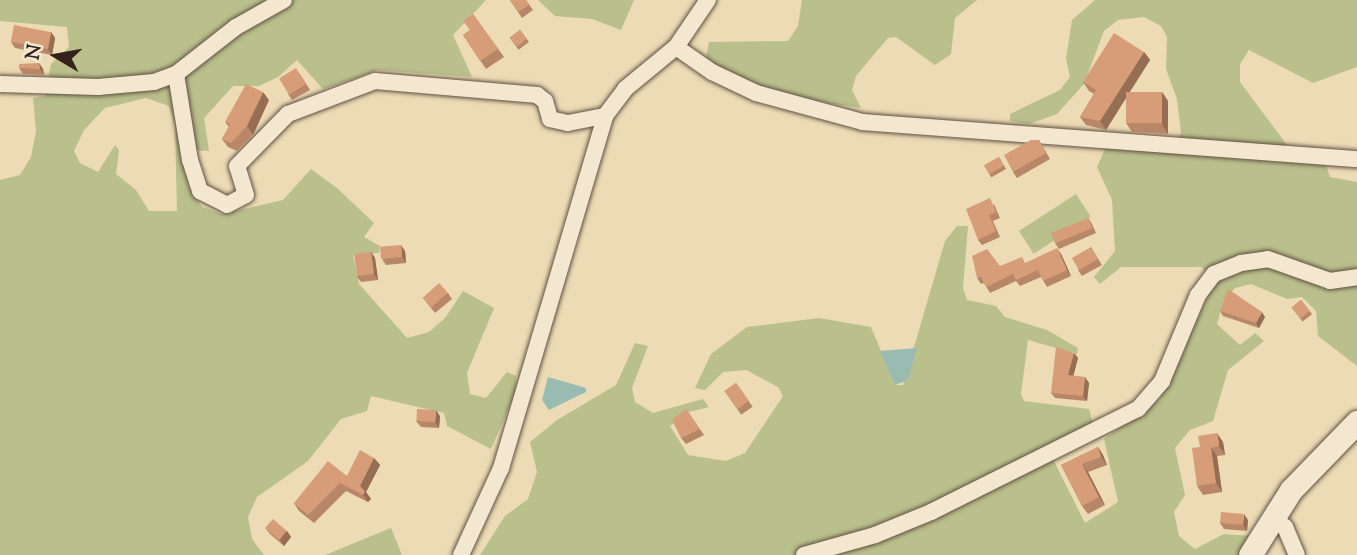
<!DOCTYPE html>
<style>
body{margin:0}
#map{position:relative;width:1357px;height:555px;overflow:hidden;background:#ecdbb5;font-family:"Sorts Mill Goudy",serif}
div>[style]{position:absolute}
.green>*{inset:0;background:#b9c08c;transform-origin:0 0}
.water>*{inset:0;background:#99bbb1}
.roads{filter:drop-shadow(0 0 2px #625143) drop-shadow(0 0 2px #625143)}
.street>*{height:16px;margin:-8px;padding:0 8px;transform-origin:8px;border-radius:8px;background:#f3e8cf}
.secondary>*{height:23px;margin:-11.5px;padding:0 11.5px;transform-origin:11.5px;border-radius:11.5px;background:#f3e8cf}
.wall>*{inset:0;background:#b88767;transform-origin:0 0}
.shaded-wall>*{inset:0;background:#966e54}
.building>*{inset:0;background:#d69d78;transform-origin:0 0}
span{translate:-50% -50%;white-space:nowrap;text-align:center;line-height:1.15;-webkit-text-stroke:5px #f3e8cf;paint-order:stroke}
.north{position:absolute;left:21px;top:21px;width:70px;height:70px;-webkit-text-stroke:5px #f3e8cf;paint-order:stroke;rotate:280deg;font-size:19px;font-weight:700;line-height:28px;text-align:center;color:#34231d}
.north::after{content:'';display:block;margin:auto;width:24px;height:32px;background:#34231d;clip-path:polygon(50% 0,100% 100%,50% 72%,0 100%)}
</style>
<div id="map">
<div class="green">
<div style="clip-path:polygon(evenodd,0 0,486px 0,453px 35px,472px 77px,378px 70px,323px 89px,297px 60px,278px 77px,259px 86px,233px 86px,204px 118px,209px 151px,192px 150px,186px 161px,188px 186px,202px 207px,222px 214px,283px 200px,311px 169px,337px 188px,374px 223px,364px 237px,380px 246px,379px 253px,353px 255px,359px 284px,407px 338px,429px 332px,445px 318px,463px 291px,494px 308px,467px 373px,470px 394px,486px 398px,507px 372px,516px 376px,516px 391px,491px 449px,447px 426px,444px 413px,371px 396px,367px 411px,341px 419px,308px 461px,257px 497px,248px 517px,252px 539px,264px 555px,0 555px,0 180px,20px 175px,31px 157px,36px 131px,33px 98px,45px 96px,51px 64px,69px 47px,67px 27px,0 21px,0 0,146px 98px,169px 106px,175px 126px,177px 211px,149px 211px,136px 190px,116px 174px,119px 150px,115px 145px,98px 172px,80px 163px,74px 151px,84px 130px,105px 108px,146px 98px)"></div>
<div style="clip-path:polygon(538px 0,634px 0,621px 30px,592px 19px,555px 16px)"></div>
<div style="clip-path:polygon(802px 0,977px 0,955px 18px,951px 54px,935px 65px,896px 37px,888px 38px,856px 76px,852px 90px,861px 108px,772px 95px,717px 68px,706px 57px,709px 42px,788px 41px,798px 26px)"></div>
<div style="clip-path:polygon(1095px 0,1357px 0,1357px 67px,1313px 83px,1249px 50px,1240px 64px,1240px 82px,1298px 160px,1326px 165px,1330px 177px,1357px 182px,1357px 366px,1318px 336px,1316px 311px,1302px 297px,1287px 299px,1251px 284px,1235px 288px,1223px 303px,1217px 324px,1240px 345px,1255px 333px,1264px 341px,1228px 370px,1213px 421px,1190px 430px,1175px 448px,1185px 495px,1174px 512px,1179px 536px,1195px 549px,1224px 534px,1253px 536px,1243px 555px,480px 555px,505px 516px,528px 499px,537px 472px,530px 442px,557px 420px,616px 385px,635px 343px,648px 346px,632px 388px,635px 402px,653px 413px,703px 399px,709px 407px,689px 412px,670px 426px,688px 455px,726px 461px,745px 453px,783px 396px,778px 387px,746px 370px,723px 372px,705px 390px,695px 388px,711px 354px,747px 327px,819px 318px,871px 327px,895px 385px,903px 385px,945px 241px,957px 226px,968px 226px,963px 288px,967px 300px,996px 306px,1005px 317px,1047px 330px,1078px 348px,1077px 354px,1028px 340px,1021px 394px,1024px 401px,1089px 409px,1094px 427px,1047px 447px,1085px 523px,1118px 502px,1104px 439px,1160px 399px,1214px 283px,1202px 267px,1121px 267px,1100px 284px,1094px 277px,1115px 251px,1112px 200px,1097px 167px,1106px 147px,1173px 148px,1181px 132px,1177px 99px,1166px 69px,1167px 37px,1161px 26px,1144px 17px,1118px 20px,1104px 31px,1084px 84px,1057px 114px,1029px 124px,1010px 121px,1010px 114px,1060px 90px,1070px 77px,1066px 59px,1072px 20px)"></div>
<div style="left:1076px;top:194px;width:27px;height:68px;rotate:57deg"></div>
<div style="clip-path:polygon(391px 528px,402px 555px,325px 555px)"></div>
</div>
<div class="water">
<div style="clip-path:polygon(917px 348px,908px 380px,895px 385px,880px 351px)"></div>
<div style="clip-path:polygon(548px 377px,586px 388px,586px 392px,549px 410px,542px 400px)"></div>
</div>
<div class="roads">
<div class="street">
<div style="left:676px;top:47px;width:44px;rotate:34.8deg"></div>
<div style="left:712px;top:72px;width:49px;rotate:25.5deg"></div>
<div style="left:756px;top:93px;width:111px;rotate:15.2deg"></div>
<div style="left:863px;top:122px;width:495px;rotate:4.3deg"></div>
<div style="left:176px;top:74px;width:87px;rotate:80.8deg"></div>
<div style="left:190px;top:160px;width:33px;rotate:72deg"></div>
<div style="left:200px;top:191px;width:30px;rotate:27deg"></div>
<div style="left:227px;top:205px;width:21px;rotate:-28deg"></div>
<div style="left:246px;top:195px;width:30px;rotate:-107deg"></div>
<div style="left:237px;top:166px;width:73px;rotate:-45.6deg"></div>
<div style="left:288px;top:114px;width:93px;rotate:-20.8deg"></div>
<div style="left:375px;top:81px;width:163px;rotate:4.9deg"></div>
<div style="left:537px;top:95px;width:10px;rotate:37deg"></div>
<div style="left:545px;top:101px;width:19px;rotate:74deg"></div>
<div style="left:550px;top:119px;width:18px;rotate:13deg"></div>
<div style="left:568px;top:123px;width:38px;rotate:-11deg"></div>
<div style="left:0;top:84px;width:98px;rotate:1.8deg"></div>
<div style="left:98px;top:87px;width:56px;rotate:-5.1deg"></div>
<div style="left:154px;top:82px;width:23px;rotate:-20deg"></div>
<div style="left:176px;top:74px;width:76px;rotate:-38.1deg"></div>
<div style="left:236px;top:27px;width:55px;rotate:-29.4deg"></div>
<div style="left:1273px;top:517px;width:16px;rotate:40deg"></div>
<div style="left:1285px;top:527px;width:30px;rotate:67deg"></div>
<div style="left:461px;top:555px;width:96px;rotate:-65.3deg"></div>
<div style="left:501px;top:468px;width:367px;rotate:-73.5deg"></div>
<div style="left:605px;top:116px;width:34px;rotate:-53deg"></div>
<div style="left:625px;top:89px;width:66px;rotate:-39.5deg"></div>
<div style="left:676px;top:47px;width:57px;rotate:-55.8deg"></div>
<div style="left:804px;top:555px;width:74px;rotate:-15.7deg"></div>
<div style="left:875px;top:535px;width:61px;rotate:-22.3deg"></div>
<div style="left:931px;top:512px;width:231px;rotate:-26.5deg"></div>
<div style="left:1138px;top:409px;width:37px;rotate:-49deg"></div>
<div style="left:1162px;top:381px;width:93px;rotate:-67.3deg"></div>
<div style="left:1198px;top:295px;width:26px;rotate:-53deg"></div>
<div style="left:1214px;top:274px;width:29px;rotate:-22deg"></div>
<div style="left:1241px;top:263px;width:27px;rotate:-8deg"></div>
<div style="left:1268px;top:259px;width:66px;rotate:19.5deg"></div>
<div style="left:1330px;top:281px;width:27px;rotate:-8deg"></div>
</div>
<div class="secondary">
<div style="left:1250px;top:555px;width:77px;rotate:-57.8deg"></div>
<div style="left:1291px;top:490px;width:95px;rotate:-45.9deg"></div>
</div>
</div>
<div class="wall">
<div style="clip-path:polygon(510px 0,526px 0,533px 10px,522px 18px)"></div>
<div style="clip-path:polygon(473px 14px,504px 57px,486px 69px,463px 35px,470px 30px)"></div>
<div style="left:520px;top:30px;width:15px;height:13px;rotate:53deg"></div>
<div style="clip-path:polygon(51px 32px,55px 38px,52px 55px,15px 48px,11px 42px)"></div>
<div style="clip-path:polygon(1144px 52px,1150px 60px,1129px 92px,1162px 92px,1168px 101px,1168px 134px,1132px 132px,1126px 123px,1126px 97px,1106px 130px,1086px 125px,1080px 117px,1094px 94px,1089px 91px,1083px 82px)"></div>
<div style="clip-path:polygon(39px 63px,43px 69px,44px 75px,23px 74px,19px 68px)"></div>
<div style="clip-path:polygon(300px 74px,310px 90px,292px 100px,288px 94px)"></div>
<div style="clip-path:polygon(269px 100px,253px 135px,237px 151px,228px 147px,222px 139px,229px 127px,225px 122px)"></div>
<div style="clip-path:polygon(1039px 140px,1050px 159px,1017px 178px,1013px 172px)"></div>
<div style="left:999px;top:157px;width:14px;height:17px;rotate:60deg"></div>
<div style="clip-path:polygon(994px 204px,1000px 218px,993px 221px,1000px 237px,982px 245px,978px 240px)"></div>
<div style="clip-path:polygon(1088px 218px,1092px 224px,1096px 233px,1059px 249px,1055px 243px)"></div>
<div style="clip-path:polygon(1091px 247px,1102px 265px,1082px 276px,1078px 270px)"></div>
<div style="clip-path:polygon(405px 251px,406px 263px,386px 265px,382px 259px)"></div>
<div style="clip-path:polygon(371px 252px,375px 258px,378px 280px,361px 282px,357px 277px)"></div>
<div style="clip-path:polygon(1061px 254px,1071px 276px,1047px 287px,1041px 277px,1020px 286px,1016px 281px,990px 293px,984px 283px,981px 284px,977px 278px,1000px 266px,1026px 263px)"></div>
<div style="clip-path:polygon(448px 293px,452px 299px,435px 313px,423px 298px)"></div>
<div style="left:1301px;top:300px;width:18px;height:12px;rotate:52deg"></div>
<div style="clip-path:polygon(1220px 311px,1265px 317px,1259px 328px,1223px 316px)"></div>
<div style="clip-path:polygon(1074px 353px,1078px 358px,1073px 376px,1089px 383px,1087px 401px,1055px 398px,1051px 393px)"></div>
<div style="left:736px;top:383px;width:29px;height:14px;rotate:55deg"></div>
<div style="clip-path:polygon(686px 409px,704px 435px,686px 444px,681px 438px)"></div>
<div style="clip-path:polygon(440px 416px,439px 428px,421px 427px,416px 421px)"></div>
<div style="clip-path:polygon(1223px 442px,1225px 455px,1217px 456px,1222px 492px,1203px 495px,1197px 486px,1200px 447px)"></div>
<div style="clip-path:polygon(1098px 447px,1103px 455px,1107px 465px,1088px 472px,1105px 505px,1088px 514px,1082px 506px,1061px 465px)"></div>
<div style="clip-path:polygon(374px 458px,380px 465px,366px 492px,371px 499px,368px 502px,346px 491px,314px 523px,299px 511px,294px 503px,347px 476px)"></div>
<div style="clip-path:polygon(1248px 520px,1247px 531px,1224px 529px,1220px 523px)"></div>
<div style="clip-path:polygon(266px 529px,287px 531px,291px 537px,284px 546px,270px 534px)"></div>
</div>
<div class="shaded-wall">
<div style="clip-path:polygon(51px 32px,55px 38px,52px 55px,47px 49px)"></div>
<div style="clip-path:polygon(1144px 52px,1150px 60px,1106px 130px,1100px 121px)"></div>
<div style="clip-path:polygon(39px 63px,43px 69px,44px 75px,40px 69px)"></div>
<div style="clip-path:polygon(263px 92px,269px 100px,253px 135px,247px 126px)"></div>
<div style="clip-path:polygon(1162px 92px,1168px 101px,1168px 134px,1162px 125px)"></div>
<div style="clip-path:polygon(401px 245px,405px 251px,406px 263px,402px 257px)"></div>
<div style="clip-path:polygon(1057px 248px,1061px 254px,1071px 276px,1067px 270px)"></div>
<div style="clip-path:polygon(371px 252px,375px 258px,378px 280px,374px 274px)"></div>
<div style="clip-path:polygon(1262px 312px,1265px 317px,1259px 328px,1256px 323px)"></div>
<div style="clip-path:polygon(1074px 353px,1078px 358px,1072px 381px,1068px 375px)"></div>
<div style="clip-path:polygon(1085px 377px,1089px 383px,1087px 401px,1083px 396px)"></div>
<div style="clip-path:polygon(436px 410px,440px 416px,439px 428px,435px 422px)"></div>
<div style="clip-path:polygon(1217px 433px,1223px 442px,1225px 455px,1219px 446px)"></div>
<div style="clip-path:polygon(1098px 447px,1103px 455px,1107px 465px,1101px 457px)"></div>
<div style="clip-path:polygon(1211px 448px,1217px 456px,1222px 492px,1216px 483px)"></div>
<div style="clip-path:polygon(374px 458px,380px 465px,366px 492px,371px 499px,368px 502px,363px 495px,360px 486px)"></div>
<div style="clip-path:polygon(1082px 464px,1088px 472px,1105px 505px,1099px 497px)"></div>
<div style="clip-path:polygon(1244px 514px,1248px 520px,1247px 531px,1243px 525px)"></div>
<div style="clip-path:polygon(287px 531px,291px 537px,284px 546px,280px 540px)"></div>
</div>
<div class="building">
<div style="clip-path:polygon(510px 0,526px 0,529px 5px,518px 12px)"></div>
<div style="clip-path:polygon(473px 14px,498px 49px,480px 61px,463px 35px,470px 30px,463px 21px)"></div>
<div style="left:14px;top:25px;width:38px;height:17px;rotate:11deg"></div>
<div style="left:520px;top:30px;width:11px;height:13px;rotate:52deg"></div>
<div style="clip-path:polygon(1114px 33px,1144px 52px,1100px 121px,1080px 117px,1096px 90px,1083px 82px)"></div>
<div style="clip-path:polygon(39px 63px,40px 69px,19px 68px,19px 64px)"></div>
<div style="left:296px;top:68px;width:19px;height:20px;rotate:58deg"></div>
<div style="clip-path:polygon(246px 84px,263px 92px,247px 126px,231px 143px,222px 139px,230px 124px,225px 122px)"></div>
<div style="left:1126px;top:92px;width:36px;height:31px"></div>
<div style="clip-path:polygon(1031px 140px,1039px 140px,1046px 153px,1013px 172px,1004px 155px)"></div>
<div style="left:999px;top:157px;width:10px;height:17px;rotate:61deg"></div>
<div style="clip-path:polygon(990px 198px,996px 212px,989px 215px,996px 231px,978px 240px,966px 209px)"></div>
<div style="left:1088px;top:218px;width:11px;height:40px;rotate:68deg"></div>
<div style="left:401px;top:245px;width:12px;height:21px;rotate:85deg"></div>
<div style="left:1091px;top:247px;width:14px;height:22px;rotate:60deg"></div>
<div style="clip-path:polygon(1057px 248px,1067px 270px,1043px 281px,1038px 270px,1016px 280px,1013px 274px,986px 287px,981px 276px,977px 278px,972px 256px,987px 249px,1000px 266px,1022px 257px,1025px 263px)"></div>
<div style="left:371px;top:252px;width:22px;height:17px;rotate:82deg"></div>
<div style="left:439px;top:283px;width:13px;height:22px;rotate:48deg"></div>
<div style="clip-path:polygon(1228px 289px,1262px 312px,1256px 323px,1220px 311px)"></div>
<div style="left:1301px;top:300px;width:14px;height:12px;rotate:51deg"></div>
<div style="clip-path:polygon(1056px 347px,1074px 353px,1068px 375px,1085px 377px,1083px 396px,1051px 393px)"></div>
<div style="left:736px;top:383px;width:22px;height:14px;rotate:54deg"></div>
<div style="left:417px;top:409px;width:19px;height:12px;rotate:3deg"></div>
<div style="clip-path:polygon(686px 409px,700px 429px,681px 438px,672px 420px)"></div>
<div style="clip-path:polygon(1217px 433px,1219px 446px,1211px 448px,1216px 483px,1197px 486px,1192px 448px,1200px 447px,1198px 436px)"></div>
<div style="clip-path:polygon(1098px 447px,1101px 457px,1082px 464px,1099px 497px,1082px 506px,1061px 465px)"></div>
<div style="clip-path:polygon(360px 450px,374px 458px,360px 486px,365px 491px,363px 495px,340px 483px,308px 515px,294px 503px,328px 461px,347px 476px)"></div>
<div style="left:1221px;top:512px;width:23px;height:11px;rotate:5deg"></div>
<div style="left:273px;top:519px;width:18px;height:12px;rotate:41deg"></div>
</div>
<div class="north">N</div>
</div>
